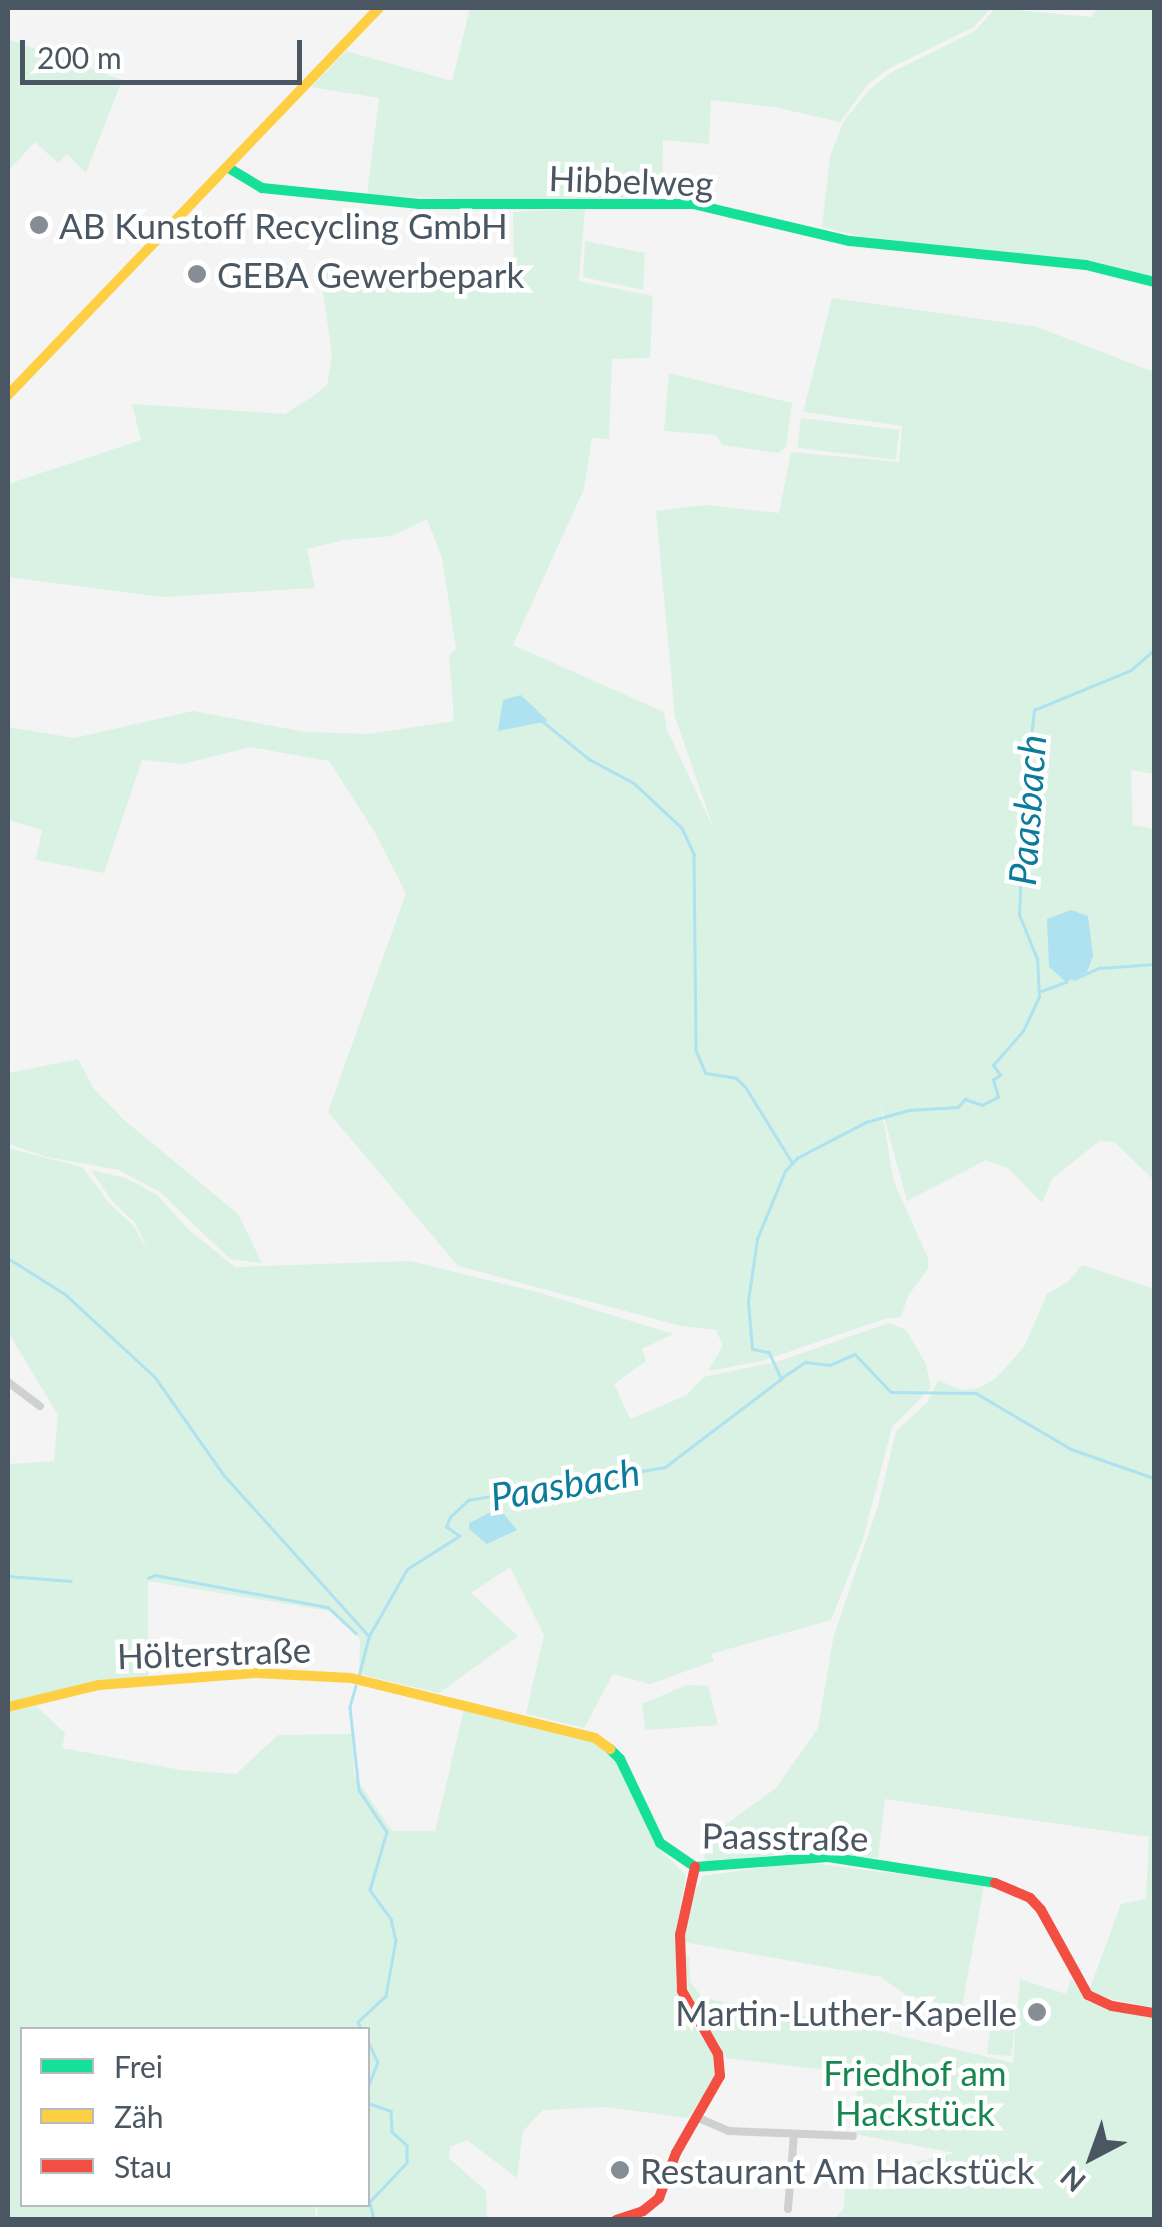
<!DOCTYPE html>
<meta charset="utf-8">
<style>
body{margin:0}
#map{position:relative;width:1162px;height:2227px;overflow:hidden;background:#f4f4f4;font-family:Lato,sans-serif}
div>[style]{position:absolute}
.green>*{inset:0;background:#d9f2e3;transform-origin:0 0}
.water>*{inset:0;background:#aee2f0}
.stream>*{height:2.5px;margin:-1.25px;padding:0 1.25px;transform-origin:1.25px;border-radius:1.25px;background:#aee2f0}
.street>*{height:8px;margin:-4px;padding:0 4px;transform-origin:4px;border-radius:4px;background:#ced0d2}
.fast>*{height:10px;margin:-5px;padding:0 5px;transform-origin:5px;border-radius:5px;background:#16e098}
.slow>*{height:10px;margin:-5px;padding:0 5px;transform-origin:5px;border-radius:5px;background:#ffcf43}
.jam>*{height:10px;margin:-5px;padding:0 5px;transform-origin:5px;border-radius:5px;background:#f24e42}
.dots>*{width:28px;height:28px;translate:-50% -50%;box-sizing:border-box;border:5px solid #fff;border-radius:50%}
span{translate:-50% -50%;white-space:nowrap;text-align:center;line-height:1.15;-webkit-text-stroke:9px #fff;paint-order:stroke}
.street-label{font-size:35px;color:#4a5661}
.poi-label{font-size:35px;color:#4a5661}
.left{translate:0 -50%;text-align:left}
.right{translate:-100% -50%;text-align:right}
.park-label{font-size:35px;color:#17864f}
.water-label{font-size:38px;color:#0c7c9b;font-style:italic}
.frame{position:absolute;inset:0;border:10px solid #4a5661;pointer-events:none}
.legend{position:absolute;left:20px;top:2027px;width:350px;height:180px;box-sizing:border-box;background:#fff;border:2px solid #b7bbc0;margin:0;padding:12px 18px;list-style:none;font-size:30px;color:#4a5661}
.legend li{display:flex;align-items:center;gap:20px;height:50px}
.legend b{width:50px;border:2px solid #b7bbc0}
.north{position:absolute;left:1042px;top:2107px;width:100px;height:100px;-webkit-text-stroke:8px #fff;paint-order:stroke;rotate:221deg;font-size:28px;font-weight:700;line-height:40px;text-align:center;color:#4a5661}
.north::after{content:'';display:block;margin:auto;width:35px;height:45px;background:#4a5661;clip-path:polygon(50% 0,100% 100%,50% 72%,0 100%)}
.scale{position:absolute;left:20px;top:40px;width:282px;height:45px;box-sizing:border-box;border:5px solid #4a5661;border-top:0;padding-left:12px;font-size:30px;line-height:35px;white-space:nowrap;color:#4a5661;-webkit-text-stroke:8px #fff;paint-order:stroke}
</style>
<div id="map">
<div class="green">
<div style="clip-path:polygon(470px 8px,991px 8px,974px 27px,890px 68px,868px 84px,840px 122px,774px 107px,711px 100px,709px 144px,663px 140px,662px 197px,484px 200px,367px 195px,379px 98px,311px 87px,346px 51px,452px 81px)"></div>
<div style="clip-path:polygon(995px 8px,1092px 17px,1096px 8px,1154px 8px,1154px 279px,1064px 258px,864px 237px,822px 227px,830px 156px,844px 121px,870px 89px,892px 72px,975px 31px)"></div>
<div style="clip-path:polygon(8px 39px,122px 80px,86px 173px,67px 154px,58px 163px,35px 142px,8px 171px)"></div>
<div style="clip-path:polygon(585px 209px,579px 281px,653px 296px,650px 358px,612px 359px,609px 439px,592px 438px,584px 489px,513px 645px,664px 712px,667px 730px,713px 827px,675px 717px,656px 511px,705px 505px,779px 513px,791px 452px,899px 462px,902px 426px,803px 412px,832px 298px,1037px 327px,1154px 372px,1154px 774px,1131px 770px,1133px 825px,1154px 829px,1154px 1180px,1114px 1142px,1099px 1141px,1052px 1179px,1042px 1203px,1008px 1168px,986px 1160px,907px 1201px,880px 1102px,894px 1182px,928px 1258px,928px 1269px,908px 1296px,901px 1317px,884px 1319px,762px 1361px,708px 1371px,723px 1346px,716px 1330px,681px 1326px,458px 1266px,328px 1112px,406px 893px,374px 831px,329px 761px,250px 747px,183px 764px,142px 760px,104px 873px,36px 860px,42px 830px,8px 820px,8px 727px,74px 738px,193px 711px,305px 732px,368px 734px,454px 721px,449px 655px,456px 649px,442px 558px,427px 519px,392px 536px,344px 540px,307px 549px,315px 588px,162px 597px,8px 577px,8px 484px,141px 440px,132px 404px,285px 414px,312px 397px,327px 385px,332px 354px,319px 264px,391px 273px,514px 274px,513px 212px)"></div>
<div style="clip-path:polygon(585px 241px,645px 253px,643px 290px,583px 277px)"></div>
<div style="clip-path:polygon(669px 373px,792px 403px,786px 447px,778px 453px,722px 445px,716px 435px,664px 431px)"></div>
<div style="left:801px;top:418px;width:99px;height:30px;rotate:7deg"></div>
<div style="clip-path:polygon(78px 1059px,94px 1089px,123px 1119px,238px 1214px,262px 1263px,230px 1259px,160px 1192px,119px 1170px,47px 1157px,8px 1144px,8px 1073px)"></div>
<div style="clip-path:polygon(8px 1148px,82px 1167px,109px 1203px,133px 1225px,148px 1251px,136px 1224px,112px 1201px,91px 1170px,126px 1178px,157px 1195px,190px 1231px,235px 1267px,410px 1261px,537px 1292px,673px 1334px,642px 1349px,646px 1361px,614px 1384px,630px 1419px,687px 1395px,704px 1377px,779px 1361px,889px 1323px,906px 1330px,926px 1364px,931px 1388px,892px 1427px,863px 1539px,831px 1620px,711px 1654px,714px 1661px,650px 1684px,613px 1674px,584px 1728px,526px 1714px,544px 1635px,510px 1567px,471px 1593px,518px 1636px,439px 1693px,359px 1674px,360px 1639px,329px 1611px,148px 1581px,148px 1676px,99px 1682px,8px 1705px,8px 1464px,54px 1461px,58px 1415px,8px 1332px)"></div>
<div style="clip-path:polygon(1082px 1265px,1154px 1289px,1154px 2008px,1097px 1996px,1090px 1988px,1121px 1904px,1146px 1899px,1149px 1837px,885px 1799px,878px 1858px,802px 1851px,710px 1863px,704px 1858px,710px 1836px,776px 1788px,818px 1728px,834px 1635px,878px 1506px,896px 1431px,927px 1403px,938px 1380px,961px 1390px,979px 1388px,996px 1378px,1024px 1347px,1047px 1294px,1069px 1281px)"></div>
<div style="clip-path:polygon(687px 1685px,708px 1686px,718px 1725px,645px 1730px,642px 1704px)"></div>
<div style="clip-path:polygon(36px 1706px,65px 1733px,62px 1748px,181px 1770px,236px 1774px,278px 1735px,352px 1734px,354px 1775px,392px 1831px,435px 1831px,464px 1709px,594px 1742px,617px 1761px,655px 1845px,686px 1875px,676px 1930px,676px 1988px,685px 2012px,714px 2056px,715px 2078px,688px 2118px,605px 2107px,543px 2110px,523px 2131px,517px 2178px,467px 2140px,450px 2147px,449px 2158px,486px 2191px,487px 2219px,317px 2219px,318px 2205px,368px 2204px,368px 2030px,22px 2030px,22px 2204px,316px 2205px,315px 2219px,8px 2219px,8px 1712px)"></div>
<div style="clip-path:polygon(802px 1862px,984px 1885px,962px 2008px,907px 1996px,881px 1977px,684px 1942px,690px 1902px,703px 1876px)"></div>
<div style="clip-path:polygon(684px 1952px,689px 1957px,690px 1981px,702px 1998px,863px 2027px,1013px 2063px,1016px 2020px,1011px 2056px,987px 2054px,992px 2010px,1017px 2013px,1020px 1979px,1066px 1994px,1071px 1979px,1089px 2002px,1154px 2017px,1154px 2219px,834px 2219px,844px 2208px,845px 2189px,896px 2189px,911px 2163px,955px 2153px,854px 2134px,858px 2074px,726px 2058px,690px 2001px)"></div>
</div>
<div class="water">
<div style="clip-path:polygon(521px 695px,548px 721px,498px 731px,503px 700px)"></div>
<div style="clip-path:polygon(1071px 910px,1088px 916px,1093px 956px,1087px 972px,1066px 982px,1049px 967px,1047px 919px)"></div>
<div style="clip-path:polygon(499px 1508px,517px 1530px,487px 1544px,469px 1529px,469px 1523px)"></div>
</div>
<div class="stream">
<div style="left:541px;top:720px;width:62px;rotate:39.1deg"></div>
<div style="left:589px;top:759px;width:51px;rotate:28.1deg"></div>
<div style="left:634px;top:783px;width:66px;rotate:43.2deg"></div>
<div style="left:682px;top:828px;width:29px;rotate:65deg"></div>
<div style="left:694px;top:854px;width:196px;rotate:89.4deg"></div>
<div style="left:696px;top:1050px;width:25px;rotate:67deg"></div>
<div style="left:706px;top:1073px;width:30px;rotate:9deg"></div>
<div style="left:736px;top:1078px;width:12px;rotate:42deg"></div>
<div style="left:745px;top:1086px;width:89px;rotate:58.3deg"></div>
<div style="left:1074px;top:979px;width:27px;rotate:-24deg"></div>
<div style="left:1099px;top:968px;width:55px;rotate:-4.2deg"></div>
<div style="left:1041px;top:991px;width:27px;rotate:-20deg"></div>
<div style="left:8px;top:1258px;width:67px;rotate:32.3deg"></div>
<div style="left:65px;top:1294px;width:122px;rotate:42.7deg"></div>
<div style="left:155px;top:1377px;width:120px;rotate:54.9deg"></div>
<div style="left:224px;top:1475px;width:217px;rotate:48deg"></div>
<div style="left:783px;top:1377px;width:27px;rotate:-34deg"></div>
<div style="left:805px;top:1362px;width:25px;rotate:7deg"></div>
<div style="left:830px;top:1365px;width:27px;rotate:-24deg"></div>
<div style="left:855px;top:1354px;width:52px;rotate:46.5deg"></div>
<div style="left:891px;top:1392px;width:85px;rotate:0.7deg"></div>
<div style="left:976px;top:1393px;width:110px;rotate:30.5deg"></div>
<div style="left:1071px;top:1449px;width:88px;rotate:19.3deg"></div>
<div style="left:8px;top:1576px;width:63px;rotate:4.5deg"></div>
<div style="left:148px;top:1578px;width:8px;rotate:-23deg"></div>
<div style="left:155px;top:1575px;width:176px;rotate:10.5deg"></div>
<div style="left:328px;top:1607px;width:38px;rotate:43deg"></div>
<div style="left:358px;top:1678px;width:43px;rotate:-75.3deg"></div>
<div style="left:369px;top:1636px;width:77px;rotate:-60.4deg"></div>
<div style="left:407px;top:1569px;width:62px;rotate:-32.4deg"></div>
<div style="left:459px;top:1536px;width:16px;rotate:-145deg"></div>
<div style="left:446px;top:1527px;width:11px;rotate:-68deg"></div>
<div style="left:450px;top:1517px;width:25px;rotate:-43deg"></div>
<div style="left:468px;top:1500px;width:200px;rotate:-9.5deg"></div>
<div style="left:665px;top:1467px;width:146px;rotate:-37.2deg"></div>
<div style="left:781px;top:1379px;width:29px;rotate:-115deg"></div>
<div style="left:769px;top:1353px;width:17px;rotate:-167deg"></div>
<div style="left:752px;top:1349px;width:48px;rotate:-94.8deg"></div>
<div style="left:748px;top:1301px;width:63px;rotate:-81.7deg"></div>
<div style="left:757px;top:1239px;width:74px;rotate:-67.6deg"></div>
<div style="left:785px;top:1171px;width:18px;rotate:-47deg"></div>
<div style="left:797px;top:1158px;width:78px;rotate:-27.6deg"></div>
<div style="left:866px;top:1122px;width:45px;rotate:-15.6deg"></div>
<div style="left:909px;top:1110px;width:49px;rotate:-3.5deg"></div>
<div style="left:958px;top:1107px;width:11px;rotate:-49deg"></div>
<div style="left:965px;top:1099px;width:18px;rotate:19deg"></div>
<div style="left:982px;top:1105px;width:18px;rotate:-27deg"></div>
<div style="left:998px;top:1097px;width:18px;rotate:-106deg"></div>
<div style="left:993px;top:1080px;width:9px;rotate:-36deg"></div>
<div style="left:1000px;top:1075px;width:12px;rotate:-125deg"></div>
<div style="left:993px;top:1065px;width:45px;rotate:-48.6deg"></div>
<div style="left:1023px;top:1031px;width:38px;rotate:-65deg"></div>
<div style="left:1039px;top:996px;width:37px;rotate:-93deg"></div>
<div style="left:1037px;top:959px;width:48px;rotate:-112.2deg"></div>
<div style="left:1019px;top:915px;width:110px;rotate:-87.4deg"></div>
<div style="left:1024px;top:805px;width:96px;rotate:-84deg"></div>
<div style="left:1034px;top:710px;width:105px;rotate:-22.4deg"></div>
<div style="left:1131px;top:670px;width:30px;rotate:-41deg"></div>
<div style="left:356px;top:1686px;width:22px;rotate:106deg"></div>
<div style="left:350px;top:1707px;width:83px;rotate:83.8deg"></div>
<div style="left:359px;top:1790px;width:50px;rotate:56.3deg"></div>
<div style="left:387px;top:1832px;width:60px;rotate:106.3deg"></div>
<div style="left:370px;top:1890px;width:36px;rotate:54deg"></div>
<div style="left:391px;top:1919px;width:22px;rotate:77deg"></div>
<div style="left:396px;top:1940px;width:57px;rotate:100.1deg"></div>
<div style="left:386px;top:1996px;width:38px;rotate:137deg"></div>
<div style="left:358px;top:2022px;width:9px;rotate:63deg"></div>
<div style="left:368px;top:2041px;width:23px;rotate:65deg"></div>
<div style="left:378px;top:2062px;width:28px;rotate:111deg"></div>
<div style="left:368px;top:2103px;width:24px;rotate:19deg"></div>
<div style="left:391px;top:2111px;width:21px;rotate:87deg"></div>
<div style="left:392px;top:2132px;width:20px;rotate:41deg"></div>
<div style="left:407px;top:2145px;width:18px;rotate:90deg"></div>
<div style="left:407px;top:2163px;width:54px;rotate:133.5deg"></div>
<div style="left:370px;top:2202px;width:18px;rotate:77deg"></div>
</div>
<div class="street">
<div style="left:8px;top:1382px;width:40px;rotate:37deg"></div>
<div style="left:696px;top:2117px;width:36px;rotate:23deg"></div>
<div style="left:729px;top:2131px;width:124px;rotate:2.3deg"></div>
<div style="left:788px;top:2209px;width:75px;rotate:-85.4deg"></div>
</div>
<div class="fast">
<div style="left:227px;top:167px;width:41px;rotate:31deg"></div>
<div style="left:262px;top:188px;width:158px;rotate:5.8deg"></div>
<div style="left:419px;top:204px;width:274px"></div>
<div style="left:693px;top:204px;width:161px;rotate:13.3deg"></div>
<div style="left:850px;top:241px;width:237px;rotate:5.8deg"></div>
<div style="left:1086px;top:265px;width:70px;rotate:14deg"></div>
<div style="left:610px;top:1749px;width:14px;rotate:45deg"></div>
<div style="left:620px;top:1759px;width:93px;rotate:64.5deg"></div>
<div style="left:660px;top:1843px;width:42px;rotate:34.4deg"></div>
<div style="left:695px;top:1867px;width:133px;rotate:-4.3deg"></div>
<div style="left:828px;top:1857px;width:169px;rotate:8.8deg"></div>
</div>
<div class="slow">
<div style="left:8px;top:395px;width:536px;rotate:-46.21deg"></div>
<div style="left:8px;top:1707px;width:94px;rotate:-13.6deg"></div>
<div style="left:99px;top:1685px;width:157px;rotate:-4.4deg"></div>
<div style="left:256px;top:1673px;width:95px;rotate:3deg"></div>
<div style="left:351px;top:1678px;width:251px;rotate:13.8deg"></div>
<div style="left:595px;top:1738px;width:19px;rotate:36deg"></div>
</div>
<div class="jam">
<div style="left:995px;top:1883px;width:38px;rotate:23deg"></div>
<div style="left:1030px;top:1898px;width:16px;rotate:47deg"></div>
<div style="left:1041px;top:1910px;width:97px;rotate:61.1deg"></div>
<div style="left:1088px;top:1995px;width:26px;rotate:25deg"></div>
<div style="left:1112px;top:2006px;width:43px;rotate:9.5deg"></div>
<div style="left:616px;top:2220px;width:28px;rotate:-18deg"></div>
<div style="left:643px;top:2211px;width:21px;rotate:-39deg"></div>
<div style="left:659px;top:2198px;width:48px;rotate:-69.3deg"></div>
<div style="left:676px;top:2153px;width:89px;rotate:-60.3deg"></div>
<div style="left:720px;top:2076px;width:22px;rotate:-95deg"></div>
<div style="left:718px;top:2054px;width:73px;rotate:-119.7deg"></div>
<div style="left:682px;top:1991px;width:56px;rotate:-92deg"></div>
<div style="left:680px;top:1935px;width:70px;rotate:-77.6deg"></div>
</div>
<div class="dots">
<div style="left:39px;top:225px;background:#868d94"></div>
<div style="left:197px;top:274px;background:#868d94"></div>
<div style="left:1037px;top:2012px;background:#868d94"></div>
<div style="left:620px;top:2170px;background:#868d94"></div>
</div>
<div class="street-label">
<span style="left:631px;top:180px;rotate:2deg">Hibbelweg</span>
<span style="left:214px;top:1652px;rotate:-2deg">Hölterstraße</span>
<span style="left:785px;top:1836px;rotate:1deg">Paasstraße</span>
</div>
<div class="poi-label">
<span class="left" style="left:59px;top:225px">AB Kunstoff Recycling GmbH</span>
<span class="left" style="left:217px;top:274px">GEBA Gewerbepark</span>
<span class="right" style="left:1017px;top:2012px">Martin-Luther-Kapelle</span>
<span class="left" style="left:640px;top:2170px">Restaurant Am Hackstück</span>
</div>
<div class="park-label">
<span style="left:915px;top:2092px">Friedhof am<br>Hackstück</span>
</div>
<div class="water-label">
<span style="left:1027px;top:810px;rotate:-86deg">Paasbach</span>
<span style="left:565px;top:1484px;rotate:-10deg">Paasbach</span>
</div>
<div class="frame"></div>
<ul class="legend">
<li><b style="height:12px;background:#16e098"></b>Frei</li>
<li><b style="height:12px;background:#ffcf43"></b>Zäh</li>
<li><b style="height:12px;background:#f24e42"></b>Stau</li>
</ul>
<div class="north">N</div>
<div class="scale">200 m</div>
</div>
